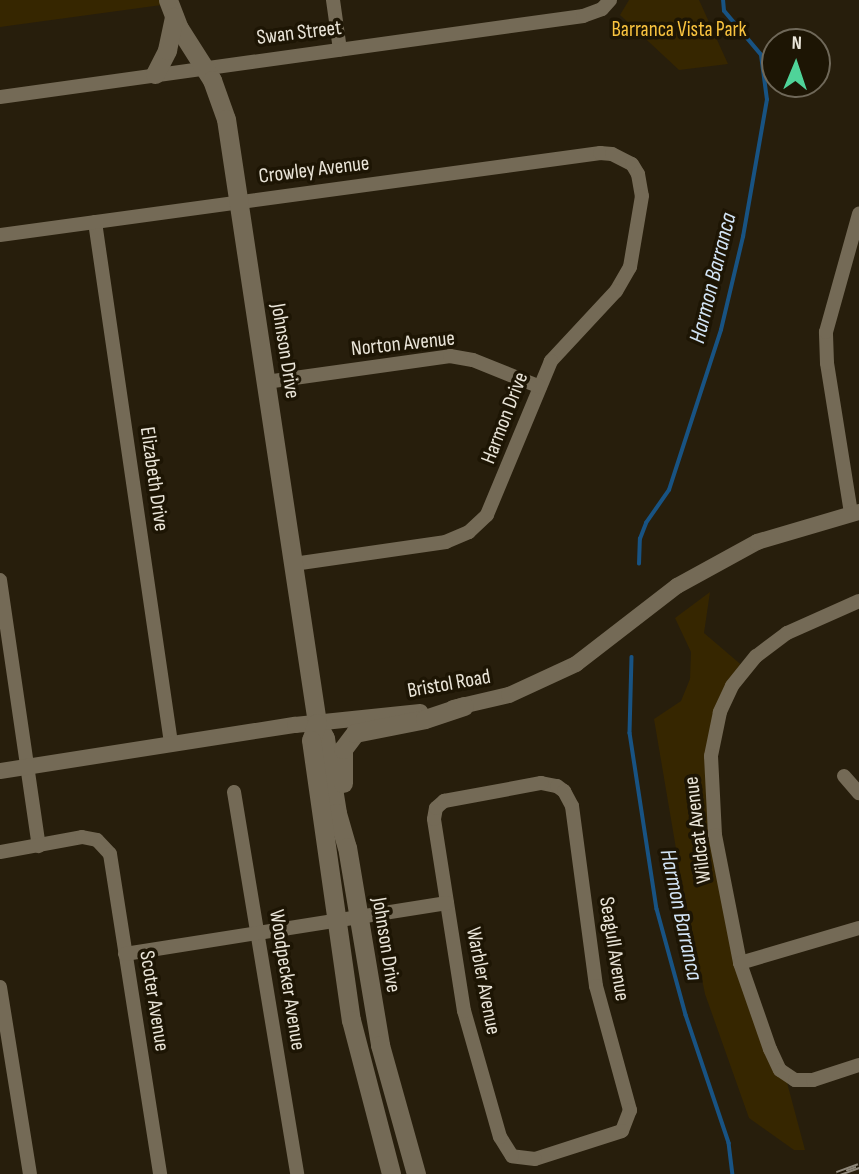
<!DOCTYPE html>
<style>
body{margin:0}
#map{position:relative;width:859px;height:1174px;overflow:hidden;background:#271e0c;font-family:"Sofia Sans Condensed",sans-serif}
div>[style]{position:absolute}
.green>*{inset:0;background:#362600}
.stream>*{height:3.5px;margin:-1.75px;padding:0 1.75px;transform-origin:1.75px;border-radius:1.75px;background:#185383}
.minor>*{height:14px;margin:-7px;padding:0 7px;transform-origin:7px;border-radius:7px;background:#746a56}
.tertiary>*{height:16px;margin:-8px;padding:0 8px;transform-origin:8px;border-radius:8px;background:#746a56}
.secondary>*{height:19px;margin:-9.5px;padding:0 9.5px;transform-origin:9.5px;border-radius:9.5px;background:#746a56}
.rail>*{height:6px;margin-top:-3px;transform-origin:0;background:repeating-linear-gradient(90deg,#1d1504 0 10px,#8e8779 0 20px);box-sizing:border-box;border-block:2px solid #8e8779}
span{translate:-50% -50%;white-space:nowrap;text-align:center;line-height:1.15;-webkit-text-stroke:7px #1d1504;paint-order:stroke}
.park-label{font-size:21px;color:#fac43f}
.street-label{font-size:21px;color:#eae5d9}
.water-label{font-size:23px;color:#d3e5f7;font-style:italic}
.north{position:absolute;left:761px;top:28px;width:70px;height:70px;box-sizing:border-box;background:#1d1504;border:2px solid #6f6859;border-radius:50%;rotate:2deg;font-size:19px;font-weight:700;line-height:28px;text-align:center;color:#eae5d9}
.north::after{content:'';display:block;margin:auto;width:24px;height:32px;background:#4fd399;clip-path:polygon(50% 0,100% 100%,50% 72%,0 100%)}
</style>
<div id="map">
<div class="green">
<div style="clip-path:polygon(0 0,168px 0,169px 4px,0 27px)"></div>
<div style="clip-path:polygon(629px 0,699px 0,728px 64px,679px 70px,620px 15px)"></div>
<div style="clip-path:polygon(710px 592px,704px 633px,745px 668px,732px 686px,711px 756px,740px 963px,785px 1075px,805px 1150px,794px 1150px,749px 1118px,705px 994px,681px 878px,654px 719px,681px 701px,690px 679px,691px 652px,675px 618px)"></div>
</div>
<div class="stream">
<div style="left:639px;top:564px;width:25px;rotate:-88deg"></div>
<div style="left:640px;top:539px;width:17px;rotate:-69deg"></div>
<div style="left:646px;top:523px;width:40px;rotate:-55.1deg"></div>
<div style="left:669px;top:490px;width:168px;rotate:-72deg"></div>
<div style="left:721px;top:330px;width:96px;rotate:-76.7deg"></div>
<div style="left:743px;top:237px;width:139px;rotate:-80.1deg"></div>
<div style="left:767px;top:100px;width:45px;rotate:-97.6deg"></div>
<div style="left:761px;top:55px;width:57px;rotate:-130.1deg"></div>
<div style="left:724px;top:11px;width:11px;rotate:-95deg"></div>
<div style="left:632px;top:657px;width:76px;rotate:91.5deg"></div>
<div style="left:630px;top:733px;width:178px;rotate:81.3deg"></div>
<div style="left:657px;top:909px;width:110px;rotate:74.7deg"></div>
<div style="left:686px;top:1015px;width:135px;rotate:71.4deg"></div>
<div style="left:729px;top:1143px;width:31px;rotate:83deg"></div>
</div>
<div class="minor">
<div style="left:333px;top:0;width:50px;rotate:82deg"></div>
<div style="left:0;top:97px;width:589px;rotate:-7.91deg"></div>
<div style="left:583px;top:16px;width:20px;rotate:-20deg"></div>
<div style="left:602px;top:9px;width:12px;rotate:-48deg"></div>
<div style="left:95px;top:222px;width:527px;rotate:81.7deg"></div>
<div style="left:0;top:235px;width:606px;rotate:-7.78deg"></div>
<div style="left:600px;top:153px;width:12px;rotate:5deg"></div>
<div style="left:612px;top:154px;width:22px;rotate:27deg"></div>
<div style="left:632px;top:164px;width:12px;rotate:59deg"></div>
<div style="left:638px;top:174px;width:22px;rotate:80deg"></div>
<div style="left:642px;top:196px;width:72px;rotate:99.6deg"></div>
<div style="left:630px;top:267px;width:28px;rotate:120deg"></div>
<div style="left:616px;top:291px;width:96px;rotate:132.9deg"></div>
<div style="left:551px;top:361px;width:167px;rotate:112.6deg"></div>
<div style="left:487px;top:515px;width:25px;rotate:137deg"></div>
<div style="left:469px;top:532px;width:25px;rotate:157deg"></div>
<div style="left:446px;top:542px;width:154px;rotate:171.8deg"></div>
<div style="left:266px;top:382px;width:186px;rotate:-8deg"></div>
<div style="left:450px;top:356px;width:23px;rotate:10deg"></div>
<div style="left:473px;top:360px;width:72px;rotate:21.9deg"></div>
<div style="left:851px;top:513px;width:152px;rotate:-99.1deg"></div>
<div style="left:827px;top:363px;width:31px;rotate:-92deg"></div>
<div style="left:826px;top:332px;width:123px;rotate:-74.4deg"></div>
<div style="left:0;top:580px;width:269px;rotate:81.7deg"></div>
<div style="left:859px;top:601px;width:79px;rotate:156deg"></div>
<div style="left:787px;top:633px;width:39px;rotate:143deg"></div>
<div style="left:756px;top:656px;width:38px;rotate:129deg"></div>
<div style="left:732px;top:686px;width:29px;rotate:115deg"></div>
<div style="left:720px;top:712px;width:45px;rotate:101.6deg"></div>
<div style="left:711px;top:756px;width:79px;rotate:87.1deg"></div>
<div style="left:715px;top:835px;width:130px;rotate:78.9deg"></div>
<div style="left:740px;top:963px;width:91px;rotate:70.8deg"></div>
<div style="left:770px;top:1049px;width:23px;rotate:65deg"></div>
<div style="left:780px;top:1070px;width:18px;rotate:34deg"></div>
<div style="left:795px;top:1080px;width:18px"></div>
<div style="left:813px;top:1080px;width:48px;rotate:-18.1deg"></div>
<div style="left:844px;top:776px;width:23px;rotate:49deg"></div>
<div style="left:541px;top:783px;width:16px;rotate:11deg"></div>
<div style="left:557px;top:786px;width:9px;rotate:36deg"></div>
<div style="left:564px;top:791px;width:17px;rotate:62deg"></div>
<div style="left:572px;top:806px;width:182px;rotate:82.4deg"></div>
<div style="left:596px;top:986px;width:129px;rotate:74.7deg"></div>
<div style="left:630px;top:1110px;width:22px;rotate:111deg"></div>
<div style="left:622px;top:1131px;width:91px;rotate:162.2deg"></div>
<div style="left:535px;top:1159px;width:23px;rotate:-173deg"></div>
<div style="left:512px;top:1156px;width:22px;rotate:-122deg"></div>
<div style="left:500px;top:1137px;width:131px;rotate:-105.9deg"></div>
<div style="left:464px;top:1011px;width:194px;rotate:-98.9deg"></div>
<div style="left:434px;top:819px;width:11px;rotate:-80deg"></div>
<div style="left:436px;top:808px;width:11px;rotate:-41deg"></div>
<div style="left:444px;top:801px;width:99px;rotate:-10.5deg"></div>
<div style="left:234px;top:792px;width:387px;rotate:80.6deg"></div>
<div style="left:0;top:852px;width:83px;rotate:-10.4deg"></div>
<div style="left:82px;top:837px;width:15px;rotate:11deg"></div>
<div style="left:97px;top:840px;width:19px;rotate:47deg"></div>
<div style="left:110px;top:854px;width:324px;rotate:81.1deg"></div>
<div style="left:125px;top:954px;width:326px;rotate:-9deg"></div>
<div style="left:740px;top:963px;width:124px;rotate:-16.4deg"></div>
<div style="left:0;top:987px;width:189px;rotate:80.9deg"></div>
</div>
<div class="tertiary">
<div style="left:453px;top:708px;width:57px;rotate:-13.1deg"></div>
<div style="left:509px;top:695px;width:74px;rotate:-24.8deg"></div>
<div style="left:576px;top:664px;width:128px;rotate:-37.7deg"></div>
<div style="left:677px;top:586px;width:91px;rotate:-28.8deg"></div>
<div style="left:757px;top:542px;width:106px;rotate:-16.4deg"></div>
<div style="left:0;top:771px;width:299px;rotate:-8.9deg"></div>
<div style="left:295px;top:725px;width:126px;rotate:-5.9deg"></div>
</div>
<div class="secondary">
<div style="left:168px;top:0;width:30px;rotate:69deg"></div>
<div style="left:179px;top:28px;width:62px;rotate:57.6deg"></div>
<div style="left:212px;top:80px;width:41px;rotate:70.3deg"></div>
<div style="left:226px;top:119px;width:611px;rotate:81.43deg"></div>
<div style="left:317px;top:723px;width:17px;rotate:62deg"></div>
<div style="left:325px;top:738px;width:76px;rotate:80.9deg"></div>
<div style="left:337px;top:813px;width:35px;rotate:74deg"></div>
<div style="left:347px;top:847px;width:201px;rotate:80.5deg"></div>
<div style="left:380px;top:1045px;width:134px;rotate:74.4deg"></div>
<div style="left:155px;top:74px;width:27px;rotate:-63deg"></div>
<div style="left:167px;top:50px;width:34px;rotate:-78deg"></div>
<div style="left:317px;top:723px;width:18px;rotate:109deg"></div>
<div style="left:311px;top:740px;width:283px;rotate:81.9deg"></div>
<div style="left:351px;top:1020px;width:159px;rotate:75.4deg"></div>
<div style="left:343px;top:783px;width:34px;rotate:-90deg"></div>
<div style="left:343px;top:749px;width:20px;rotate:-53deg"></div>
<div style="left:355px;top:733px;width:71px;rotate:-11.3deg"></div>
<div style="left:425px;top:719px;width:41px;rotate:-18.4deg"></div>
</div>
<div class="rail">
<div style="left:837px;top:1174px;width:23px;rotate:-20deg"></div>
</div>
<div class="park-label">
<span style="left:679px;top:30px">Barranca Vista Park</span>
</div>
<div class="street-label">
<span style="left:299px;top:33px;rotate:-7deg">Swan Street</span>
<span style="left:314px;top:170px;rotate:-7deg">Crowley Avenue</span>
<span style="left:403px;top:344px;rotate:-6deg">Norton Avenue</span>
<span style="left:285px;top:351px;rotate:81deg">Johnson Drive</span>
<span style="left:505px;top:418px;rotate:-69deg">Harmon Drive</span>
<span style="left:154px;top:479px;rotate:82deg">Elizabeth Drive</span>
<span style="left:449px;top:684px;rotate:-10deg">Bristol Road</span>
<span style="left:698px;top:830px;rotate:-97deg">Wildcat Avenue</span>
<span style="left:386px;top:945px;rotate:81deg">Johnson Drive</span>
<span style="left:614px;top:949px;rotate:81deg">Seagull Avenue</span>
<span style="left:287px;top:980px;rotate:81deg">Woodpecker Avenue</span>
<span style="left:483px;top:981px;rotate:79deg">Warbler Avenue</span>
<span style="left:154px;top:1001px;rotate:81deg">Scoter Avenue</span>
</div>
<div class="water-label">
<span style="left:713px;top:278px;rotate:-76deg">Harmon Barranca</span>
<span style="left:681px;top:915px;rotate:78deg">Harmon Barranca</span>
</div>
<div class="north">N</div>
</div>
